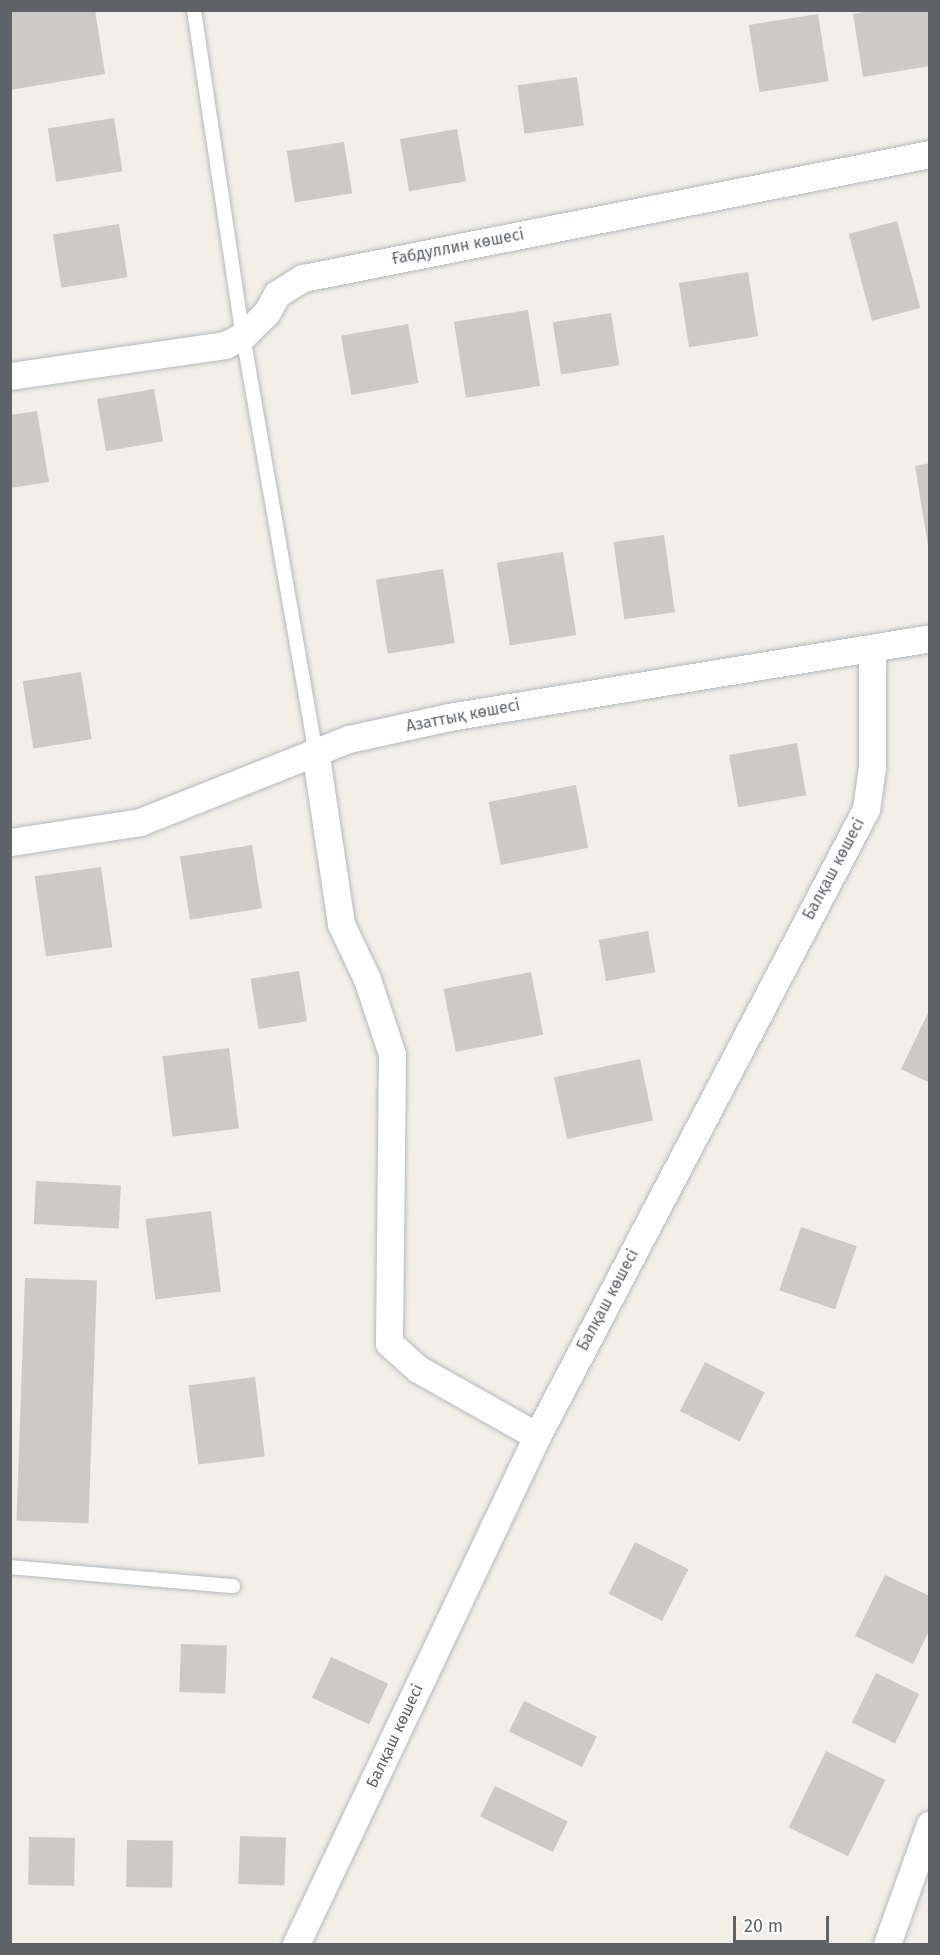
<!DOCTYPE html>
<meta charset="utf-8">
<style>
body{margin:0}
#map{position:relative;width:940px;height:1955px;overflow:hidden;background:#f1efe8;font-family:"Fira Sans",sans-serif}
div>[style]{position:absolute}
.building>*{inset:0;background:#cccac5;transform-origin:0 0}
.roads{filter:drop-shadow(0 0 2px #b5b8bc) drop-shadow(0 0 2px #b5b8bc)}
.service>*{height:14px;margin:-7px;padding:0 7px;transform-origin:7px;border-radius:7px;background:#fff}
.minor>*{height:27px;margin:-13.5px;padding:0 13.5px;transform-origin:13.5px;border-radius:13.5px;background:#fff}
span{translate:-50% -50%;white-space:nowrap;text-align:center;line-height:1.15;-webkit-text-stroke:4.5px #fff;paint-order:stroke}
.street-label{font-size:16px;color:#5f6368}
.frame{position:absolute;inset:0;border:12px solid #5f6368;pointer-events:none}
.scale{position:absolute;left:733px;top:1916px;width:96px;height:27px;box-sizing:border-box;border:3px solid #5f6368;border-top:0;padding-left:8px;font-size:18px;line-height:21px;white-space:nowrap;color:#5f6368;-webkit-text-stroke:4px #fff;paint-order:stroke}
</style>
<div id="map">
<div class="building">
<div style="clip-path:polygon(10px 10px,95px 10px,105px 74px,10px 90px)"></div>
<div style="clip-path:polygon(873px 10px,930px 10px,930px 66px,863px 77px,853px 14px)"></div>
<div style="left:818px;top:14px;width:68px;height:70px;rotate:81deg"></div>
<div style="left:577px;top:77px;width:49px;height:60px;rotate:82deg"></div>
<div style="left:114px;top:118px;width:54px;height:67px;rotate:81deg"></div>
<div style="left:457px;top:129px;width:53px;height:58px;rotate:80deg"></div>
<div style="left:344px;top:142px;width:52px;height:58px;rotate:81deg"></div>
<div style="left:897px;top:221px;width:90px;height:50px;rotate:75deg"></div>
<div style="left:119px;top:224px;width:54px;height:67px;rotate:81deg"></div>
<div style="left:748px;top:272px;width:65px;height:70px;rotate:81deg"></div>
<div style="left:528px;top:310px;width:77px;height:75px;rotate:81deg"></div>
<div style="left:611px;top:313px;width:53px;height:59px;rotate:81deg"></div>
<div style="left:408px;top:324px;width:60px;height:68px;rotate:80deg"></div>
<div style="left:154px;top:389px;width:53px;height:58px;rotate:80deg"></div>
<div style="clip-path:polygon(37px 411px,49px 482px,10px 488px,10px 415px)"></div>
<div style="clip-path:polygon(930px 463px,930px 546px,928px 546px,915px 466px)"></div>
<div style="left:664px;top:535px;width:78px;height:51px;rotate:82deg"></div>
<div style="left:563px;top:552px;width:84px;height:67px;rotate:81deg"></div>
<div style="left:443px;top:569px;width:75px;height:68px;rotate:81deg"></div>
<div style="left:81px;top:672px;width:68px;height:59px;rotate:81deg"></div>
<div style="left:797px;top:743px;width:53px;height:69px;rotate:80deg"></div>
<div style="left:576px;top:785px;width:64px;height:89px;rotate:79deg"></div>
<div style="left:252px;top:845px;width:64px;height:73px;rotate:81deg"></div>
<div style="left:101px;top:867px;width:81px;height:67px;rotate:82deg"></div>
<div style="left:648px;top:931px;width:42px;height:50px;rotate:80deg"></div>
<div style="left:299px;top:971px;width:51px;height:49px;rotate:81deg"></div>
<div style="left:531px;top:972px;width:64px;height:89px;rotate:79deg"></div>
<div style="clip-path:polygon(930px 1009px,930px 1083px,901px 1069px)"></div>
<div style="left:229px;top:1048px;width:81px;height:67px;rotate:83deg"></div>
<div style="left:640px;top:1059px;width:63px;height:88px;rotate:78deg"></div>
<div style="left:36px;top:1181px;width:85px;height:43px;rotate:3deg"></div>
<div style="left:211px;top:1211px;width:81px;height:66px;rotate:83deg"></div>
<div style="left:801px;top:1227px;width:59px;height:67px;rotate:19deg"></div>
<div style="left:25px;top:1278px;width:72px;height:243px;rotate:2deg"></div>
<div style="left:705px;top:1362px;width:67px;height:55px;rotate:27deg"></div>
<div style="left:255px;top:1377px;width:80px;height:67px;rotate:83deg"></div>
<div style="left:635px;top:1542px;width:60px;height:58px;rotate:27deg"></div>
<div style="clip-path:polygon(885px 1575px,930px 1596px,930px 1629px,913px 1664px,855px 1636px)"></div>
<div style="left:181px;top:1644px;width:46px;height:48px;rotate:2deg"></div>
<div style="left:331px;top:1657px;width:63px;height:45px;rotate:25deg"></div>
<div style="left:876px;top:1673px;width:48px;height:55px;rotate:26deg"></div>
<div style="left:524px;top:1701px;width:81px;height:34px;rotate:26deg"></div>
<div style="left:826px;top:1751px;width:66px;height:85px;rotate:26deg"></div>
<div style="left:495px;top:1786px;width:81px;height:34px;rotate:26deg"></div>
<div style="left:240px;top:1836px;width:46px;height:48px;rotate:2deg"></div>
<div style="left:29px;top:1837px;width:46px;height:48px;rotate:1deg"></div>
<div style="left:127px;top:1840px;width:46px;height:47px;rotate:1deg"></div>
</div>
<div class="roads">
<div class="service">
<div style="left:194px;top:10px;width:330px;rotate:81.5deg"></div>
<div style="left:243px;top:336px;width:420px;rotate:80.1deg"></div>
<div style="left:10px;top:1567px;width:224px;rotate:4.9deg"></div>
</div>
<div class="minor">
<div style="left:10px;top:376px;width:217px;rotate:-8.2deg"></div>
<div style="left:225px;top:345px;width:20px;rotate:-27deg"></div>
<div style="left:243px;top:336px;width:34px;rotate:-45deg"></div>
<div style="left:267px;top:312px;width:21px;rotate:-61deg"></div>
<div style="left:277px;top:294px;width:31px;rotate:-32deg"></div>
<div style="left:303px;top:278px;width:639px;rotate:-11.19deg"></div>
<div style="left:315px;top:750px;width:176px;rotate:81.5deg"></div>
<div style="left:341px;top:924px;width:61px;rotate:64.7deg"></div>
<div style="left:367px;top:979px;width:79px;rotate:71.6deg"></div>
<div style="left:392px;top:1054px;width:289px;rotate:90.6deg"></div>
<div style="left:389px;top:1343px;width:39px;rotate:42deg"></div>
<div style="left:418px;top:1369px;width:137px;rotate:29.4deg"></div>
<div style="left:10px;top:842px;width:132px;rotate:-8.7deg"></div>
<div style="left:140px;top:822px;width:225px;rotate:-21.7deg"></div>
<div style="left:349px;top:739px;width:102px;rotate:-12.4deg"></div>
<div style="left:449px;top:717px;width:487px;rotate:-9.3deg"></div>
<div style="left:296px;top:1944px;width:562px;rotate:-64.62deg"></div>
<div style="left:537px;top:1436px;width:708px;rotate:-62.31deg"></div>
<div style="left:866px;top:809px;width:42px;rotate:-81.9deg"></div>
<div style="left:872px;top:767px;width:119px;rotate:-90deg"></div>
<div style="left:887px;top:1944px;width:127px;rotate:-70.3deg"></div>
</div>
</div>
<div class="street-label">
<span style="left:458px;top:247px;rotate:-11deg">Ғабдуллин көшесі</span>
<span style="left:463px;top:716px;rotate:-11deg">Азаттық көшесі</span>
<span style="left:834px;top:869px;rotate:-62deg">Балқаш көшесі</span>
<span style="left:608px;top:1300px;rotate:-62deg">Балқаш көшесі</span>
<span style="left:395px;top:1736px;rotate:-65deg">Балқаш көшесі</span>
</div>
<div class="frame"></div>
<div class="scale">20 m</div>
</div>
